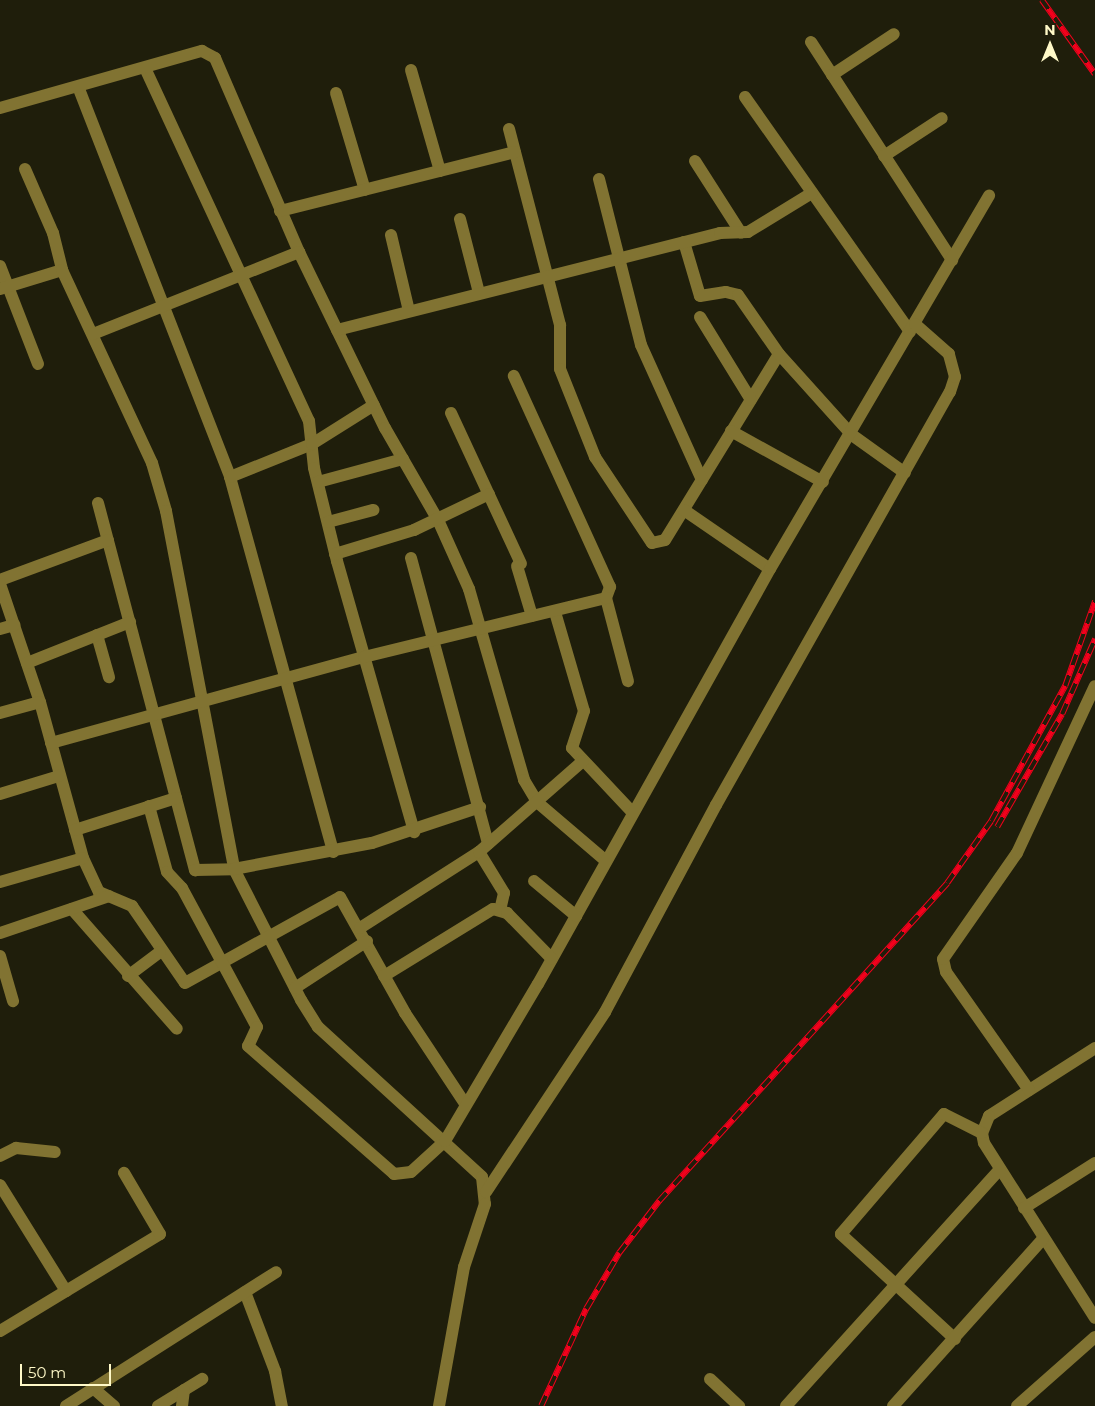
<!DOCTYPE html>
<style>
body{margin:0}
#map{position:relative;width:1095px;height:1406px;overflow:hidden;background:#1f1e0b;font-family:Montserrat,sans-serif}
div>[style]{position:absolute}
.minor>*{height:12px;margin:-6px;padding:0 6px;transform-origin:6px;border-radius:6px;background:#817332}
.rail>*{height:5.5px;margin-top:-2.75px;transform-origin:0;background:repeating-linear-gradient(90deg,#1f1e0b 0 11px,#f3001c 0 22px);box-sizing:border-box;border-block:1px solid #f3001c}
span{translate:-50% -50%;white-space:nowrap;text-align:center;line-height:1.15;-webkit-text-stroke:4.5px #1f1e0b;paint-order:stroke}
.north{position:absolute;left:1025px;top:20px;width:50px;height:50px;-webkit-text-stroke:4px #1f1e0b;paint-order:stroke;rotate:0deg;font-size:14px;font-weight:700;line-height:20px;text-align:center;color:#fff9c8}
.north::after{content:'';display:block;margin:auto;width:18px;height:22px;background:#fff9c8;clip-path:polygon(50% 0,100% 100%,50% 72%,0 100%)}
.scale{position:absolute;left:20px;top:1364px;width:91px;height:22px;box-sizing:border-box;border:2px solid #fff9c8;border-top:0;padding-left:6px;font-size:15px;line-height:18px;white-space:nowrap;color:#fff9c8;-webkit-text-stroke:4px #1f1e0b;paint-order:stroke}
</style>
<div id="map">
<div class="minor">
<div style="left:811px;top:42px;width:260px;rotate:57.1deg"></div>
<div style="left:145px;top:68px;width:389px;rotate:65.1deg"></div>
<div style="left:309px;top:421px;width:47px;rotate:83.9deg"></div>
<div style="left:314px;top:468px;width:96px;rotate:76.1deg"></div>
<div style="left:337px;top:561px;width:282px;rotate:74.1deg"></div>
<div style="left:411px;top:70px;width:105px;rotate:74deg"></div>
<div style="left:832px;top:75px;width:74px;rotate:-33.5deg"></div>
<div style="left:79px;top:89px;width:416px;rotate:68.7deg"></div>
<div style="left:230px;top:477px;width:389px;rotate:74.6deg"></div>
<div style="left:336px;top:93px;width:101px;rotate:73.4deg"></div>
<div style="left:745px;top:97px;width:287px;rotate:54.9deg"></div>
<div style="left:0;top:108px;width:210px;rotate:-15.8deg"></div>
<div style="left:202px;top:51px;width:15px;rotate:28deg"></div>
<div style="left:215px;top:58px;width:211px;rotate:66.6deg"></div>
<div style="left:299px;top:252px;width:196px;rotate:64deg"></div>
<div style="left:385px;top:428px;width:106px;rotate:60.1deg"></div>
<div style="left:438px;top:520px;width:76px;rotate:65.8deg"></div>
<div style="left:469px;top:589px;width:199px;rotate:73.9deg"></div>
<div style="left:524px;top:780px;width:26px;rotate:59deg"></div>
<div style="left:537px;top:802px;width:91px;rotate:40.5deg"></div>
<div style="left:509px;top:129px;width:203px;rotate:75.4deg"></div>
<div style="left:560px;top:325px;width:44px;rotate:90deg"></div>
<div style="left:560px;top:369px;width:95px;rotate:68.3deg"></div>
<div style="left:595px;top:457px;width:103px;rotate:56.5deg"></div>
<div style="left:652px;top:543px;width:13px;rotate:-13deg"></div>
<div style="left:665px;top:540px;width:218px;rotate:-58.5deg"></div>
<div style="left:884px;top:156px;width:69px;rotate:-33.2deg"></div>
<div style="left:695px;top:161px;width:85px;rotate:57.4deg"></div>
<div style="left:25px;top:169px;width:70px;rotate:66.4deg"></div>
<div style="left:53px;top:233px;width:38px;rotate:76deg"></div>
<div style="left:599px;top:179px;width:171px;rotate:75.8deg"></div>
<div style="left:641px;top:345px;width:148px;rotate:65.7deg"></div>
<div style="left:280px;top:211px;width:242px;rotate:-14.1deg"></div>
<div style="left:460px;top:219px;width:76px;rotate:75.6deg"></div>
<div style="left:391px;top:235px;width:78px;rotate:76.7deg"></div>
<div style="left:684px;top:242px;width:56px;rotate:73.5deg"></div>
<div style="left:700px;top:296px;width:26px;rotate:-9deg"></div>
<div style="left:726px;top:292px;width:12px;rotate:14deg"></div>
<div style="left:738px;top:295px;width:72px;rotate:55.2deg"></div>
<div style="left:779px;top:354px;width:109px;rotate:48deg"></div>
<div style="left:852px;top:435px;width:65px;rotate:35.6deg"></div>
<div style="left:0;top:266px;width:105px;rotate:68.8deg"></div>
<div style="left:0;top:289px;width:65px;rotate:-17deg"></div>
<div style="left:62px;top:270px;width:213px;rotate:65deg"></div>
<div style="left:152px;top:463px;width:50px;rotate:73.7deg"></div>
<div style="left:166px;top:511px;width:364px;rotate:79.2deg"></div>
<div style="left:234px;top:869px;width:147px;rotate:62.9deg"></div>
<div style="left:301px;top:1000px;width:32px;rotate:58deg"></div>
<div style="left:318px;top:1027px;width:222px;rotate:42.4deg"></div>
<div style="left:482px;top:1177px;width:27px;rotate:84deg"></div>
<div style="left:485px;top:1204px;width:66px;rotate:108.4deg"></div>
<div style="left:464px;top:1267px;width:141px;rotate:100.2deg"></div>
<div style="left:700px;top:317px;width:97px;rotate:58.4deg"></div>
<div style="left:337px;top:330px;width:395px;rotate:-14.2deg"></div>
<div style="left:720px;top:233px;width:28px;rotate:-2deg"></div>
<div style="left:748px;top:232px;width:75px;rotate:-31.4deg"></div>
<div style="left:93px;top:334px;width:222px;rotate:-21.7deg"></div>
<div style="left:451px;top:413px;width:166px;rotate:65.1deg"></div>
<div style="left:731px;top:431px;width:105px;rotate:29deg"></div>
<div style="left:230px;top:477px;width:88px;rotate:-21.9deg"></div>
<div style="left:312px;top:444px;width:73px;rotate:-32.2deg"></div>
<div style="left:318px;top:482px;width:88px;rotate:-15.1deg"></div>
<div style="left:98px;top:503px;width:380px;rotate:75.2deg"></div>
<div style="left:195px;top:870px;width:39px;rotate:-1deg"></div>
<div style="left:234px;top:869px;width:140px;rotate:-10.7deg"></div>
<div style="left:372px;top:843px;width:114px;rotate:-18.4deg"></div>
<div style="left:684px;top:510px;width:104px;rotate:34.5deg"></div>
<div style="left:328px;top:522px;width:47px;rotate:-14.9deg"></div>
<div style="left:335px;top:554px;width:83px;rotate:-16.9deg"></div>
<div style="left:414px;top:530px;width:83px;rotate:-25.6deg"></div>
<div style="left:411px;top:558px;width:296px;rotate:74.9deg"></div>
<div style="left:517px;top:566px;width:52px;rotate:73.3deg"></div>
<div style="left:0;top:580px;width:115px;rotate:-20.3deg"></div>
<div style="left:0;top:584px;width:125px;rotate:71.3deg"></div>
<div style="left:40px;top:702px;width:162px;rotate:74.6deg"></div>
<div style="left:83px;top:858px;width:38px;rotate:65deg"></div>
<div style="left:99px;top:892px;width:36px;rotate:23deg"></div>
<div style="left:132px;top:906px;width:93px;rotate:55.5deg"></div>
<div style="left:185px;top:983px;width:177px;rotate:-29deg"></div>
<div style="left:340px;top:897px;width:133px;rotate:60.7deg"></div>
<div style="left:405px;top:1013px;width:110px;rotate:56.5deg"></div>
<div style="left:606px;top:598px;width:86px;rotate:75.2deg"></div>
<div style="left:555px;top:612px;width:103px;rotate:73.7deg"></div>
<div style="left:584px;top:711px;width:39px;rotate:108deg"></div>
<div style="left:572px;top:748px;width:89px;rotate:46.8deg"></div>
<div style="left:0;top:629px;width:15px;rotate:-16deg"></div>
<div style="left:97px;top:635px;width:44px;rotate:74.1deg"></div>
<div style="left:27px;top:663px;width:111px;rotate:-21.7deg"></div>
<div style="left:0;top:713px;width:41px;rotate:-15.4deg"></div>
<div style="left:51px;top:743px;width:325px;rotate:-15.4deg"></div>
<div style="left:364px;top:657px;width:249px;rotate:-13.7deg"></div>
<div style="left:606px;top:598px;width:12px;rotate:-70deg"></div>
<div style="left:610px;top:587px;width:232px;rotate:-114.5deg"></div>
<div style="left:0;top:794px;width:62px;rotate:-17deg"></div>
<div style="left:149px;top:806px;width:68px;rotate:74.7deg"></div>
<div style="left:167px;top:872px;width:22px;rotate:47deg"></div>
<div style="left:182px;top:888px;width:158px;rotate:61.7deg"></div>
<div style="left:257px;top:1027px;width:21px;rotate:115deg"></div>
<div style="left:248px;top:1046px;width:194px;rotate:41.2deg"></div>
<div style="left:394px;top:1174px;width:17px;rotate:-7deg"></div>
<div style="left:411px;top:1172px;width:46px;rotate:-42.4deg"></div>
<div style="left:445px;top:1141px;width:182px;rotate:-59.4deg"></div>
<div style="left:538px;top:984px;width:475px;rotate:-60.8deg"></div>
<div style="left:770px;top:569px;width:433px;rotate:-59.6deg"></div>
<div style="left:75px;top:830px;width:106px;rotate:-17.6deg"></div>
<div style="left:479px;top:852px;width:48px;rotate:58.6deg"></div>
<div style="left:504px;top:893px;width:17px;rotate:103deg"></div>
<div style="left:534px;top:881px;width:55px;rotate:39.8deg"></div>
<div style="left:0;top:882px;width:86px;rotate:-16.1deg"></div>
<div style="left:72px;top:909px;width:159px;rotate:48.8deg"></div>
<div style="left:360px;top:928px;width:141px;rotate:-32.6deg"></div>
<div style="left:479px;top:852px;width:138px;rotate:-41.2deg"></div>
<div style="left:0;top:933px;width:115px;rotate:-18.7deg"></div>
<div style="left:0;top:956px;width:47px;rotate:73.9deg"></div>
<div style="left:128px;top:976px;width:40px;rotate:-37deg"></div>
<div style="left:384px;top:976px;width:128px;rotate:-31.6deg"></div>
<div style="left:493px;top:909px;width:15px;rotate:16deg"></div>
<div style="left:507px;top:913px;width:64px;rotate:45.6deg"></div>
<div style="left:295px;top:988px;width:86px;rotate:-33.1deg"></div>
<div style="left:1095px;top:1048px;width:126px;rotate:147.3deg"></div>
<div style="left:989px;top:1116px;width:18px;rotate:112deg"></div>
<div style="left:982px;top:1133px;width:10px;rotate:79deg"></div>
<div style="left:984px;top:1143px;width:207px;rotate:57.6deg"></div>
<div style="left:1029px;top:1090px;width:144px;rotate:-125.1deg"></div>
<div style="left:946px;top:972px;width:13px;rotate:-103deg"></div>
<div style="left:943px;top:959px;width:129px;rotate:-55.1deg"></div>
<div style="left:1017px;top:853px;width:184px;rotate:-65deg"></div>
<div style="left:0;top:1156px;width:18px;rotate:-27deg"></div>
<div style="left:16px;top:1148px;width:39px;rotate:6deg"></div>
<div style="left:0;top:1185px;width:125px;rotate:58.1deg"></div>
<div style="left:486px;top:1192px;width:216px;rotate:-56.5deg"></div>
<div style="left:605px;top:1012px;width:235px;rotate:-61.8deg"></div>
<div style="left:716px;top:805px;width:475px;rotate:-60.5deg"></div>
<div style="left:950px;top:392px;width:16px;rotate:-72deg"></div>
<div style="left:955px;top:377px;width:24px;rotate:-105deg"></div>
<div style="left:949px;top:354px;width:45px;rotate:-138.6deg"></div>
<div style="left:1024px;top:1208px;width:84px;rotate:-32.4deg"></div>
<div style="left:245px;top:1292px;width:85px;rotate:69.2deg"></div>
<div style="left:275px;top:1371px;width:36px;rotate:79deg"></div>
<div style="left:0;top:1331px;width:187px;rotate:-31.2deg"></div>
<div style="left:160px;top:1234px;width:71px;rotate:-120.5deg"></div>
<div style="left:955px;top:1339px;width:155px;rotate:-137.4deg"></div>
<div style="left:841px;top:1234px;width:158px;rotate:-49.4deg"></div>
<div style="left:944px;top:1114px;width:42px;rotate:26.6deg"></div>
<div style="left:710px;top:1379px;width:40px;rotate:43deg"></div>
<div style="left:93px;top:1388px;width:28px;rotate:41deg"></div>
<div style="left:66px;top:1406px;width:249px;rotate:-32.5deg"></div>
<div style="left:158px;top:1406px;width:52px;rotate:-31.5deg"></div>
<div style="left:182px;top:1406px;width:16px;rotate:-83deg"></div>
<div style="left:786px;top:1406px;width:319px;rotate:-47.9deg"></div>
<div style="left:893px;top:1406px;width:224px;rotate:-48.1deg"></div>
<div style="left:1017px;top:1406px;width:104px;rotate:-41.5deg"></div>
</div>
<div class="rail">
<div style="left:1042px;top:0;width:91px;rotate:54.4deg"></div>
<div style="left:997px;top:827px;width:130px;rotate:-60.1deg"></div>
<div style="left:1062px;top:714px;width:82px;rotate:-66.3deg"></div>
<div style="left:541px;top:1406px;width:107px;rotate:-65.1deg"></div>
<div style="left:586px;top:1309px;width:65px;rotate:-59.5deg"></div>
<div style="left:619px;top:1253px;width:66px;rotate:-52.4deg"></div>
<div style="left:659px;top:1201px;width:429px;rotate:-47.8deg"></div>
<div style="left:947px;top:883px;width:76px;rotate:-54.6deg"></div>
<div style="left:991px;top:821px;width:154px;rotate:-61.3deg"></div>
<div style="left:1065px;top:686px;width:90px;rotate:-70.6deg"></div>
</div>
<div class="north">N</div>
<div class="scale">50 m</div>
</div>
